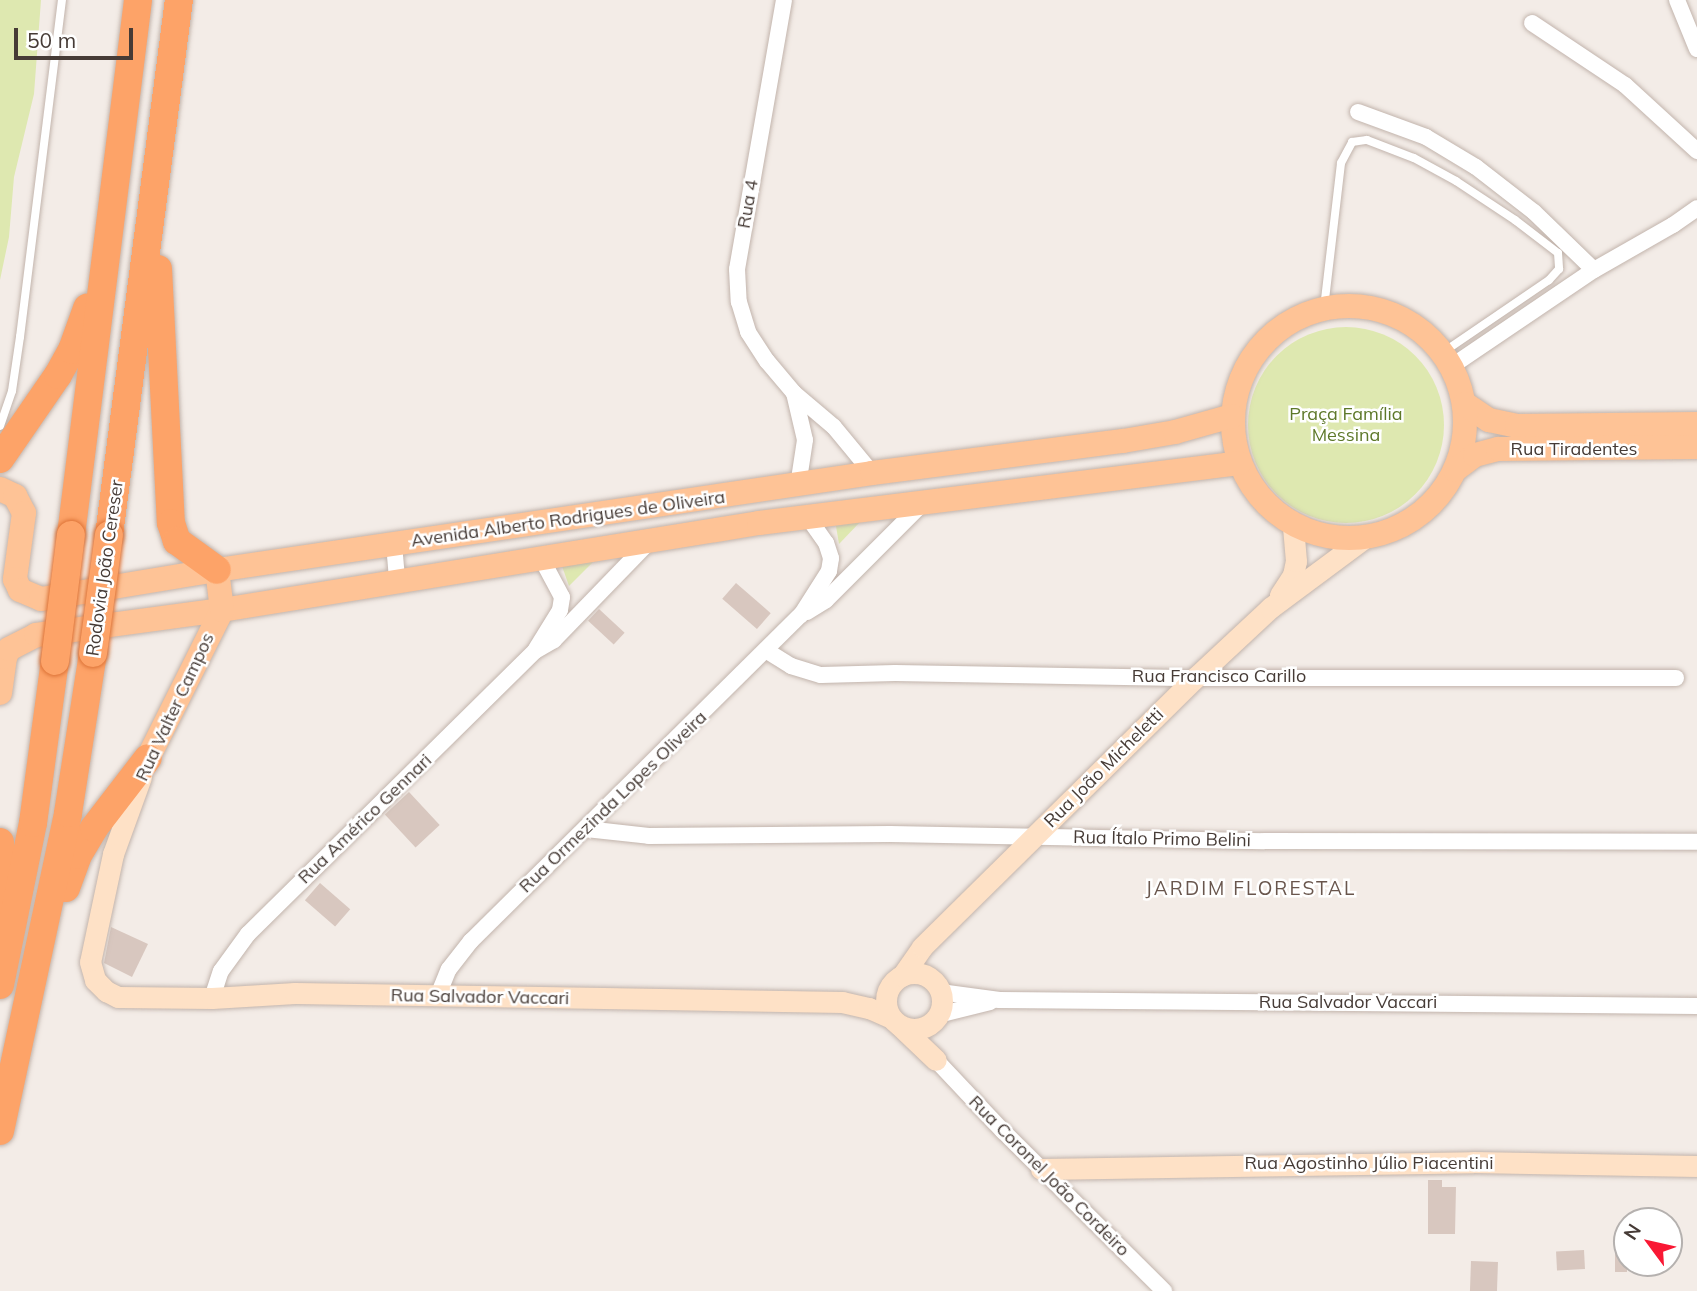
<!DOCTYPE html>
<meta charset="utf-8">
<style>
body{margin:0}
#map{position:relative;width:1697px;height:1291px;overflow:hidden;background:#f3ece7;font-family:Mulish,sans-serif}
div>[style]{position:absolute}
.green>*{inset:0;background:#dee8b0}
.round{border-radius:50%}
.building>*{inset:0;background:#d8c7bf;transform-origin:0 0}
.roads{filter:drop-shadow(0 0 2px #c2b4ac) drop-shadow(0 0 2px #c2b4ac)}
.lane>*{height:8px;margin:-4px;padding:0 4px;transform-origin:4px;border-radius:4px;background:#fff}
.street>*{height:16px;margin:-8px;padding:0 8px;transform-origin:8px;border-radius:8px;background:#fff}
.secondary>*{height:21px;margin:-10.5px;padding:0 10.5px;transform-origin:10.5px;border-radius:10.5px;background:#fee1c6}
.secondary>.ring{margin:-10.5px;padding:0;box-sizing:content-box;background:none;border:21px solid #fee1c6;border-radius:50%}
.primary>*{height:24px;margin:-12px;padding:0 12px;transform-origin:12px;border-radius:12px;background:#fec396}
.primary>.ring{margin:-12px;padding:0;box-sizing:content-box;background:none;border:24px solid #fec396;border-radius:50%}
.highway>*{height:28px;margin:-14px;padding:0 14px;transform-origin:14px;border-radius:14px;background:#fda368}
.bridges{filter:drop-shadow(0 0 2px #dd7337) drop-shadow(0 0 2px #dd7337)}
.highway-bridge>*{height:28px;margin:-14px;padding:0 14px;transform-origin:14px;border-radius:14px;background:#fda368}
span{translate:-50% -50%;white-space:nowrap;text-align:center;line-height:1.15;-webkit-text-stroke:5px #fff;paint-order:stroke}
.street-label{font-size:18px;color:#463b36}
.park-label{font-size:18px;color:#5d7829}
.neighbourhood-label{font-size:19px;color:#69564d;letter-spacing:2px}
.north{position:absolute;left:1613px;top:1207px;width:70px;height:70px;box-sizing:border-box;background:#fff;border:2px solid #b5b1af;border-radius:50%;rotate:303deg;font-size:19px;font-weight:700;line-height:28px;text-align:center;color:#463b36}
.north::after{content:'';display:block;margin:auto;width:24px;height:32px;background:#f91834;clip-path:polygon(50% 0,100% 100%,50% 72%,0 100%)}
.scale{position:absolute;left:14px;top:28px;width:119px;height:32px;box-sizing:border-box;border:4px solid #463b36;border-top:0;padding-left:9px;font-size:21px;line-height:24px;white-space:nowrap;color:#463b36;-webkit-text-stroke:5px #fff;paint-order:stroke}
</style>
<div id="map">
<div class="green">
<div style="clip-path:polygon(0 0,41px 0,34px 94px,14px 177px,9px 237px,0 280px)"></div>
<div class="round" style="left:1248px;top:327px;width:196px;height:196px"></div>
<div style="clip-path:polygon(861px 521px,839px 544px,836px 526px)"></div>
<div style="clip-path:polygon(598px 557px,569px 586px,562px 566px)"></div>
</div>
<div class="building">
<div style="left:736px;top:583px;width:46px;height:21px;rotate:41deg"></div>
<div style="left:599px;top:609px;width:35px;height:16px;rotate:43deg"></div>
<div style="left:409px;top:792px;width:45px;height:33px;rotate:47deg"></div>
<div style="left:320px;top:883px;width:40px;height:23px;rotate:41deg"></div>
<div style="clip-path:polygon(111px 927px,148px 944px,132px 977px,104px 963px)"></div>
<div style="clip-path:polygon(1428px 1180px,1442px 1180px,1442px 1187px,1456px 1187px,1455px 1234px,1428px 1234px)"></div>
<div style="left:1584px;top:1250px;width:19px;height:28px;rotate:87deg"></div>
<div style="left:1615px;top:1251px;width:12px;height:21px"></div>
<div style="left:1471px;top:1261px;width:27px;height:30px;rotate:2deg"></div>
</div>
<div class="roads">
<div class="lane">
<div style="left:1324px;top:308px;width:146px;rotate:-83.3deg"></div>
<div style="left:1341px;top:163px;width:24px;rotate:-62deg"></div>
<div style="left:1352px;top:142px;width:15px;rotate:-8deg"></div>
<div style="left:1367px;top:140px;width:50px;rotate:21deg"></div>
<div style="left:1414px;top:158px;width:48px;rotate:28.7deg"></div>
<div style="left:1456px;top:181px;width:71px;rotate:33.5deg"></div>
<div style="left:1515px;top:220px;width:54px;rotate:37.5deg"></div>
<div style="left:1558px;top:253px;width:16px;rotate:86deg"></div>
<div style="left:1559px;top:269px;width:15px;rotate:132deg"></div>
<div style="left:1549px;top:280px;width:130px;rotate:145.7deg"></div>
<div style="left:0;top:426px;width:37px;rotate:-71deg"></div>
<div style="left:12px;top:391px;width:55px;rotate:-81.6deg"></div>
<div style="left:20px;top:337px;width:340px;rotate:-82.9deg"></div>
</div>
<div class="street">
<div style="left:784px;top:0;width:273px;rotate:99.9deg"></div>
<div style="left:737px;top:269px;width:33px;rotate:87deg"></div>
<div style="left:739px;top:302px;width:31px;rotate:73deg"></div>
<div style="left:748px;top:332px;width:35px;rotate:57deg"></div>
<div style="left:767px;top:361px;width:42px;rotate:49.8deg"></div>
<div style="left:794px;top:393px;width:52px;rotate:40.4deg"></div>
<div style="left:834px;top:427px;width:60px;rotate:50.4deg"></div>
<div style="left:1677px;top:0;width:53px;rotate:67.8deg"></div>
<div style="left:1532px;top:23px;width:112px;rotate:33.7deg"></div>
<div style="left:1625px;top:85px;width:98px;rotate:42.5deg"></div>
<div style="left:1358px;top:112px;width:72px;rotate:20.2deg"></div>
<div style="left:1426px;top:137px;width:58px;rotate:31deg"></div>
<div style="left:1476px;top:167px;width:73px;rotate:37.8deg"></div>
<div style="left:1534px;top:212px;width:83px;rotate:44deg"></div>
<div style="left:1452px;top:366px;width:171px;rotate:-34.1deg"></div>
<div style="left:1594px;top:270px;width:91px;rotate:-29.7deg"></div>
<div style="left:1673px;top:225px;width:29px;rotate:-35deg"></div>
<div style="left:794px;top:393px;width:48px;rotate:76.8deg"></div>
<div style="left:805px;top:440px;width:47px;rotate:98.7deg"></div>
<div style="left:394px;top:544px;width:36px;rotate:85deg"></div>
<div style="left:807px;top:612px;width:22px;rotate:-32deg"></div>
<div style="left:826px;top:600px;width:137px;rotate:-45deg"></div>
<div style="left:536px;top:649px;width:46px;rotate:-58.4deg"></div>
<div style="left:560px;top:610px;width:13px;rotate:-81deg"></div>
<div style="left:562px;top:597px;width:47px;rotate:-118.2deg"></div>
<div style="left:767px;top:651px;width:28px;rotate:32deg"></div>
<div style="left:791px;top:666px;width:31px;rotate:17deg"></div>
<div style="left:821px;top:675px;width:74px;rotate:-1.5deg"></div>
<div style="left:895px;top:673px;width:300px;rotate:1deg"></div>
<div style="left:1195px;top:678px;width:481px"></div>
<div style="left:586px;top:829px;width:63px;rotate:6.3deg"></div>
<div style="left:649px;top:836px;width:241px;rotate:-0.5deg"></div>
<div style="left:890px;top:834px;width:374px;rotate:1.1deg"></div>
<div style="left:1264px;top:841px;width:433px;rotate:0.1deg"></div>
<div style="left:940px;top:992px;width:60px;rotate:7.7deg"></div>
<div style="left:999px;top:1000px;width:698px;rotate:0.49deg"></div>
<div style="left:212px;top:998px;width:28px;rotate:-72deg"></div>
<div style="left:221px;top:971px;width:46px;rotate:-53.9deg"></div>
<div style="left:248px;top:934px;width:403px;rotate:-44.6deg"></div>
<div style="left:535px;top:651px;width:22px;rotate:-30deg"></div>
<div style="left:554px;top:640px;width:139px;rotate:-45.9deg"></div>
<div style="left:437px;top:998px;width:31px;rotate:-68deg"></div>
<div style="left:449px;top:969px;width:36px;rotate:-52deg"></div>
<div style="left:471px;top:941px;width:464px;rotate:-44.7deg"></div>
<div style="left:801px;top:615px;width:52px;rotate:-57.5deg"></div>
<div style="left:829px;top:571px;width:13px;rotate:-81deg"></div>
<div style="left:831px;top:558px;width:16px;rotate:-108deg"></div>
<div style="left:826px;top:543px;width:32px;rotate:-125deg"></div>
<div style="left:938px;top:1015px;width:54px;rotate:-14deg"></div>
<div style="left:936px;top:1060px;width:98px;rotate:46.7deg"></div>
<div style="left:1003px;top:1131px;width:227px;rotate:44.8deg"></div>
</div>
<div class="secondary">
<div style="left:1280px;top:595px;width:24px;rotate:-57deg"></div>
<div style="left:1293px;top:575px;width:14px;rotate:-78deg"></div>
<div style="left:1296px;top:561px;width:35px;rotate:-95deg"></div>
<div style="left:141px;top:777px;width:82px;rotate:110deg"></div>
<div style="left:113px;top:854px;width:110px;rotate:102deg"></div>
<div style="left:90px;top:962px;width:19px;rotate:74deg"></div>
<div style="left:95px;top:980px;width:16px;rotate:45deg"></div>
<div style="left:106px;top:991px;width:13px;rotate:27deg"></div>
<div style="left:118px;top:997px;width:94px;rotate:0.6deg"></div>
<div style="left:212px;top:998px;width:83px;rotate:-3.4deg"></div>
<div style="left:295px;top:993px;width:547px;rotate:0.94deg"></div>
<div style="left:842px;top:1002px;width:28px;rotate:13deg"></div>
<div style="left:869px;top:1008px;width:24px;rotate:24deg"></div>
<div class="ring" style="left:886px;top:973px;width:35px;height:35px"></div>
<div style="left:902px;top:976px;width:35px;rotate:-55deg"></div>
<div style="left:922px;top:947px;width:383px;rotate:-44.6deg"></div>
<div style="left:1195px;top:678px;width:103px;rotate:-43deg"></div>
<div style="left:1270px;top:608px;width:116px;rotate:-36.6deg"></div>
<div style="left:898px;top:1024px;width:52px;rotate:43.5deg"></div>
<div style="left:1041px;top:1169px;width:432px;rotate:-0.9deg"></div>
<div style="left:1473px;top:1162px;width:224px;rotate:1deg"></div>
</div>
<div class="primary">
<div class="ring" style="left:1233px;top:306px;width:208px;height:208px"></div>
<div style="left:1465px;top:404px;width:29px;rotate:34deg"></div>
<div style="left:1489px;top:420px;width:29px;rotate:12deg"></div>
<div style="left:1517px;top:426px;width:180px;rotate:-0.6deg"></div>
<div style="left:1455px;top:470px;width:25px;rotate:-37deg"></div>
<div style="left:1475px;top:455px;width:24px;rotate:-15deg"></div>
<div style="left:1498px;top:449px;width:199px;rotate:-0.6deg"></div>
<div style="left:0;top:489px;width:17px;rotate:25deg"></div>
<div style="left:15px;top:496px;width:19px;rotate:62deg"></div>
<div style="left:24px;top:513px;width:67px;rotate:97.8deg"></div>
<div style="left:15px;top:579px;width:12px;rotate:66deg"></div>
<div style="left:20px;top:590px;width:23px;rotate:23deg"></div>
<div style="left:41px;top:599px;width:178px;rotate:-9.4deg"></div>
<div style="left:217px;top:570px;width:662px;rotate:-8.42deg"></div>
<div style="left:872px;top:473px;width:253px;rotate:-7.3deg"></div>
<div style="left:1123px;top:441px;width:53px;rotate:-9.8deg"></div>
<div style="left:1175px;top:432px;width:59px;rotate:-15.7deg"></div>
<div style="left:0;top:693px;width:36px;rotate:-82deg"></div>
<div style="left:5px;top:657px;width:9px;rotate:-63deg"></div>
<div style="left:9px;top:649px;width:30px;rotate:-27deg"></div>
<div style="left:36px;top:635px;width:188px;rotate:-7.7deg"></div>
<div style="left:222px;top:610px;width:544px;rotate:-9.2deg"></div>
<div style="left:759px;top:523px;width:484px;rotate:-7.1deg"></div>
<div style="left:148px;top:758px;width:165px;rotate:-63.4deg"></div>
<div style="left:222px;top:610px;width:40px;rotate:-97.1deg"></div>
</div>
<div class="highway">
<div style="left:158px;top:269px;width:254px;rotate:87.1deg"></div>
<div style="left:171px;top:523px;width:19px;rotate:72deg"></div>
<div style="left:177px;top:541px;width:49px;rotate:35.9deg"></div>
<div style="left:0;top:459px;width:102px;rotate:-55.4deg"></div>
<div style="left:58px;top:375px;width:29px;rotate:-61deg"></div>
<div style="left:72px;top:350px;width:45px;rotate:-70.3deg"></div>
<div style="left:71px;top:535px;width:539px;rotate:-82.86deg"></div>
<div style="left:109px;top:535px;width:540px;rotate:-82.55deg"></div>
<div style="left:0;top:842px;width:71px;rotate:87.6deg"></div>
<div style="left:66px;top:888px;width:35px;rotate:-70deg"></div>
<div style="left:78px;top:855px;width:31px;rotate:-59deg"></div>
<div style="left:94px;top:828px;width:88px;rotate:-52.4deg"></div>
<div style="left:0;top:985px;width:165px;rotate:-78.5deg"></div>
<div style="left:33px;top:823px;width:163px;rotate:-82.3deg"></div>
<div style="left:0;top:1131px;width:325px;rotate:-77.9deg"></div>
<div style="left:68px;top:813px;width:162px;rotate:-81.1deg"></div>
</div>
</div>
<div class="bridges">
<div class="highway-bridge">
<div style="left:93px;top:653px;width:119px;rotate:-82.3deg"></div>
<div style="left:55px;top:661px;width:127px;rotate:-82.8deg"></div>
</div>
</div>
<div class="street-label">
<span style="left:748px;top:204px;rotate:-80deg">Rua 4</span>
<span style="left:1574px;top:449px">Rua Tiradentes</span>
<span style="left:568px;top:519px;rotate:-8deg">Avenida Alberto Rodrigues de Oliveira</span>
<span style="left:105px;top:568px;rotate:-82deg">Rodovia João Cereser</span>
<span style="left:1219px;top:676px">Rua Francisco Carillo</span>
<span style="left:175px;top:707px;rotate:-65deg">Rua Valter Campos</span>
<span style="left:1104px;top:768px;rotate:-45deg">Rua João Micheletti</span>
<span style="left:613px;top:802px;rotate:-44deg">Rua Ormezinda Lopes Oliveira</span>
<span style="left:365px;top:819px;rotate:-44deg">Rua Américo Gennari</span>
<span style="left:1162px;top:839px;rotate:1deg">Rua Ítalo Primo Belini</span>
<span style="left:480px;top:997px;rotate:1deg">Rua Salvador Vaccari</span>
<span style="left:1348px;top:1002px">Rua Salvador Vaccari</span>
<span style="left:1369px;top:1163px">Rua Agostinho Júlio Piacentini</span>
<span style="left:1049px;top:1176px;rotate:45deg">Rua Coronel João Cordeiro</span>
</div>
<div class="park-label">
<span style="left:1346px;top:425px">Praça Família<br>Messina</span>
</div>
<div class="neighbourhood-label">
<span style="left:1251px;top:889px">JARDIM FLORESTAL</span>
</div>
<div class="north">N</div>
<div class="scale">50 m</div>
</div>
